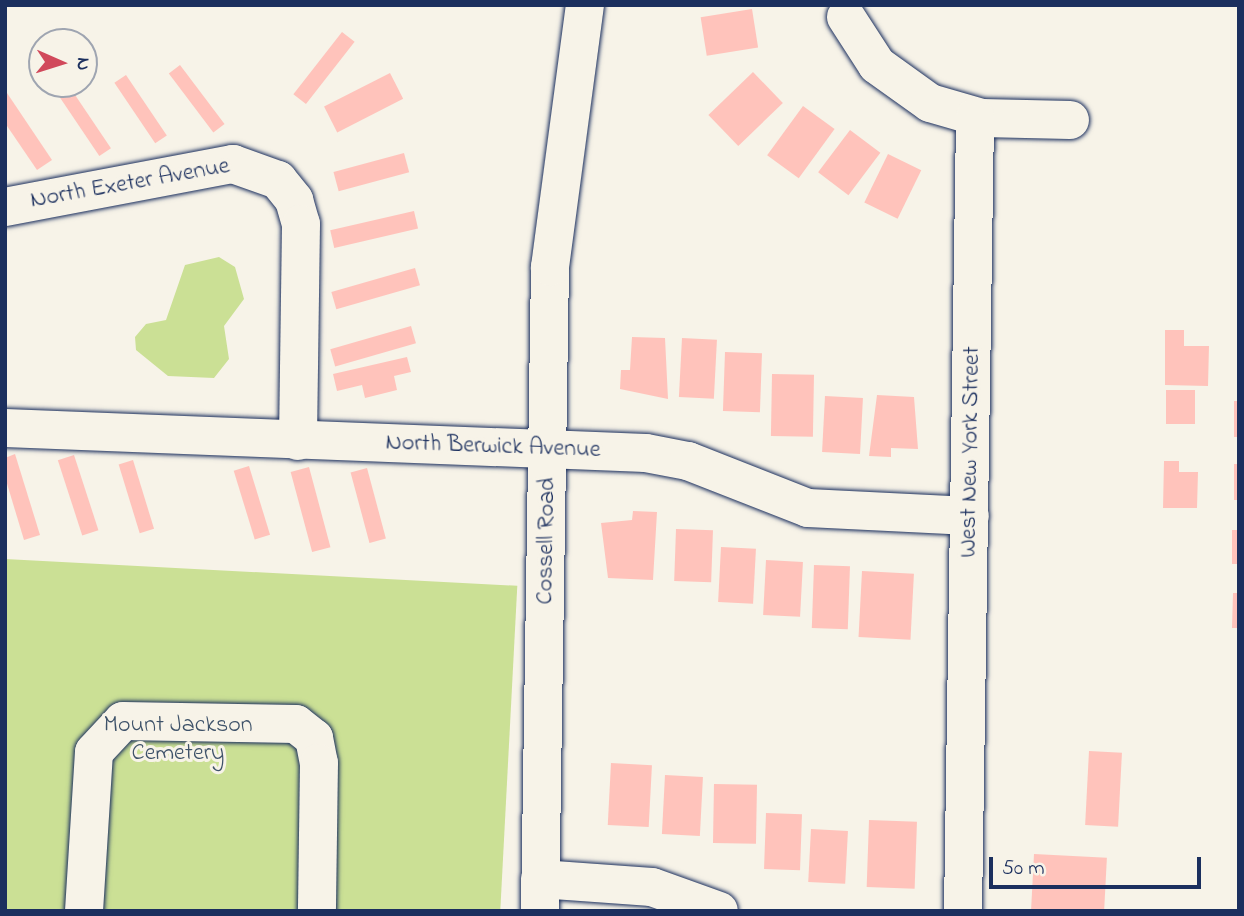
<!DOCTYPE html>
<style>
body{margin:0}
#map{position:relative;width:1244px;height:916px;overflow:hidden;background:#f7f3e8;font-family:"Indie Flower",sans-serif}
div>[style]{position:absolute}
.green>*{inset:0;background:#cbe095;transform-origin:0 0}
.building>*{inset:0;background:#ffc3bb;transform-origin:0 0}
.roads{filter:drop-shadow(0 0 2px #1b2f5e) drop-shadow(0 0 2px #1b2f5e)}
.minor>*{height:38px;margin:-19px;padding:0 19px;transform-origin:19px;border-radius:19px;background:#f7f3e8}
span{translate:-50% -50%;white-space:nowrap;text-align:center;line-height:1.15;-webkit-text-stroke:6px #f7f3e8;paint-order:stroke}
.street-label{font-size:24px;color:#1b2f5e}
.park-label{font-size:24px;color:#3e5269}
.frame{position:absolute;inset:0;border:7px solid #1b2f5e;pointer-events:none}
.north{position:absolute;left:28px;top:28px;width:70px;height:70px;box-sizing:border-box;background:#f7f3e8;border:2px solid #9fa5b1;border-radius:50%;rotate:93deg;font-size:19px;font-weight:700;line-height:28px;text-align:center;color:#1b2f5e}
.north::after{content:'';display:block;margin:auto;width:24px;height:32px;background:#d1495b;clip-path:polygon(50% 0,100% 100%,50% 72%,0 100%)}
.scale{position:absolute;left:989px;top:857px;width:212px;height:32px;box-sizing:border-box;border:4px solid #1b2f5e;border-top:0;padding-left:9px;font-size:21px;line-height:24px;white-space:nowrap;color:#1b2f5e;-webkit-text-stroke:5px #f7f3e8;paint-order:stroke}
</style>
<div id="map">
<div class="green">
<div style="clip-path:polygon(219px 257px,235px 267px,244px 299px,224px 326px,229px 359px,214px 378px,168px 376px,136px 350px,135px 337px,146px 324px,166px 320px,185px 265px)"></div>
<div style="left:5px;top:559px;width:513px;height:352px;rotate:3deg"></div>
</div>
<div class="building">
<div style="left:752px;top:9px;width:39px;height:52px;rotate:81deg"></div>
<div style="left:342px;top:32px;width:16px;height:79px;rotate:38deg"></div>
<div style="left:180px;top:65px;width:74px;height:14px;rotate:53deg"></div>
<div style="left:753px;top:72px;width:43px;height:62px;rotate:46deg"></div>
<div style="left:390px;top:73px;width:29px;height:74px;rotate:63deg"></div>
<div style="left:126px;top:75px;width:73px;height:14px;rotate:56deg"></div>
<div style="left:69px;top:86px;width:75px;height:14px;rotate:56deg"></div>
<div style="clip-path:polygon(5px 90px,52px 160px,37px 170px,5px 123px)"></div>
<div style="left:803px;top:106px;width:39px;height:61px;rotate:36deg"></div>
<div style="left:850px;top:130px;width:38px;height:53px;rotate:37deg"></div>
<div style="left:404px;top:153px;width:20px;height:73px;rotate:75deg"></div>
<div style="left:888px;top:154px;width:37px;height:54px;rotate:26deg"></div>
<div style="left:414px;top:211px;width:18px;height:86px;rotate:77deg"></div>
<div style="left:415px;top:268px;width:18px;height:87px;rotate:74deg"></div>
<div style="left:411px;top:326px;width:18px;height:84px;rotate:74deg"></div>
<div style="clip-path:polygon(1165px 330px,1184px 330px,1184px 346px,1209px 346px,1208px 386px,1165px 385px)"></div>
<div style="clip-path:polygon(632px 337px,665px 338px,668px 399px,620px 389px,621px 370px,630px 370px)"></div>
<div style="left:682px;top:338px;width:35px;height:59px;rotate:3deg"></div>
<div style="left:725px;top:352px;width:37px;height:59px;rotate:2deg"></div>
<div style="clip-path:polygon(407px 357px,411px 372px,394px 376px,397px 390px,365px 398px,362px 385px,337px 391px,333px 374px)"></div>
<div style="left:772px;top:374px;width:42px;height:62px;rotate:1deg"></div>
<div style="left:1166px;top:390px;width:29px;height:34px"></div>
<div style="clip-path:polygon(877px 395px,914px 397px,918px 449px,891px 448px,891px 457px,869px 456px)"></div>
<div style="left:825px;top:396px;width:38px;height:56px;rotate:3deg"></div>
<div style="left:1234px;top:401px;width:5px;height:36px"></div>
<div style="clip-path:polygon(15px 454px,40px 535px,24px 540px,5px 477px,5px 458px)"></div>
<div style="left:74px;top:455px;width:79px;height:17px;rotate:72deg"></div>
<div style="left:133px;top:460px;width:72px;height:15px;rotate:73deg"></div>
<div style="clip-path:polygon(1164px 461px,1179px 461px,1179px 472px,1198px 472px,1197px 508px,1163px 508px)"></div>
<div style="left:1234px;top:464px;width:5px;height:36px"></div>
<div style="left:249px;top:466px;width:72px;height:16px;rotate:73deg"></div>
<div style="left:309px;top:467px;width:83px;height:19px;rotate:75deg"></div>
<div style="left:367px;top:468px;width:73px;height:17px;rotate:75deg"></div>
<div style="clip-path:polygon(633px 511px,657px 512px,653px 580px,608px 578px,601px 523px,632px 520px)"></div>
<div style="left:676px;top:529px;width:37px;height:52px;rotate:2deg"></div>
<div style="left:1232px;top:530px;width:7px;height:34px"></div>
<div style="left:721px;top:547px;width:35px;height:55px;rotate:3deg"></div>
<div style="left:766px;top:560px;width:37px;height:55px;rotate:3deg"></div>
<div style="left:814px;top:565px;width:36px;height:63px;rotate:2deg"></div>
<div style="left:862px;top:571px;width:52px;height:66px;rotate:3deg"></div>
<div style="clip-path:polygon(1233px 593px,1239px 593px,1239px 628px,1232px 628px)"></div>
<div style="left:1089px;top:751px;width:33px;height:74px;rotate:3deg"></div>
<div style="left:611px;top:763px;width:41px;height:62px;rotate:3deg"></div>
<div style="left:665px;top:775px;width:38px;height:59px;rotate:3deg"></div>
<div style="left:714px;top:784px;width:43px;height:59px;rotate:1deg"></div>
<div style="left:766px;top:813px;width:36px;height:56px;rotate:2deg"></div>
<div style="left:869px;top:820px;width:48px;height:67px;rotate:2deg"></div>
<div style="left:811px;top:829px;width:37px;height:53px;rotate:3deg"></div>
<div style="left:1034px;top:854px;width:73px;height:57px;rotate:3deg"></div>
</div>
<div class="roads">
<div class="minor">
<div style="left:846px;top:17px;width:57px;rotate:57.1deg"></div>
<div style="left:877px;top:65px;width:65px;rotate:35.6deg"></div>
<div style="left:930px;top:103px;width:54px;rotate:16.1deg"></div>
<div style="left:982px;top:118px;width:88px;rotate:1.3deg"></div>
<div style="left:5px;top:207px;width:232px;rotate:-10.7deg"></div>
<div style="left:233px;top:164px;width:48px;rotate:19.6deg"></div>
<div style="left:278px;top:180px;width:26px;rotate:51deg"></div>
<div style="left:294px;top:200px;width:25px;rotate:74deg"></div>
<div style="left:301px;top:224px;width:217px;rotate:90.8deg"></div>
<div style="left:5px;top:428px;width:641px;rotate:2.23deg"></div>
<div style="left:646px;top:453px;width:43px;rotate:10.8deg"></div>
<div style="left:688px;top:461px;width:129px;rotate:21.4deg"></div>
<div style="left:808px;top:508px;width:162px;rotate:2.8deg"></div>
<div style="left:540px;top:879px;width:112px;rotate:4.1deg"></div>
<div style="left:652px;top:887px;width:71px;rotate:19.7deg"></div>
<div style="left:84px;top:911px;width:159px;rotate:-86.4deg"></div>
<div style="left:94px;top:752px;width:42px;rotate:-46.9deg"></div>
<div style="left:123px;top:721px;width:173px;rotate:1deg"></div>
<div style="left:296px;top:724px;width:23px;rotate:38deg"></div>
<div style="left:314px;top:738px;width:25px;rotate:79deg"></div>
<div style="left:319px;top:763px;width:148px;rotate:90.8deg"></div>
<div style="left:540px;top:911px;width:644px;rotate:-89.11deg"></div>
<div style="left:550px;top:267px;width:264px;rotate:-82.4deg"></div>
<div style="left:963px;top:911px;width:794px;rotate:-89.13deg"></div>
</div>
</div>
<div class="street-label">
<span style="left:130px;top:184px;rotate:-10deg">North Exeter Avenue</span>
<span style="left:493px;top:447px;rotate:2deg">North Berwick Avenue</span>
<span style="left:971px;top:452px;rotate:-89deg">West New York Street</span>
<span style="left:547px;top:541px;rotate:-89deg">Cossell Road</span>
</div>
<div class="park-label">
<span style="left:178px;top:740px">Mount Jackson<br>Cemetery</span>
</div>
<div class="frame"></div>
<div class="north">N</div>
<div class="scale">50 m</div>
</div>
